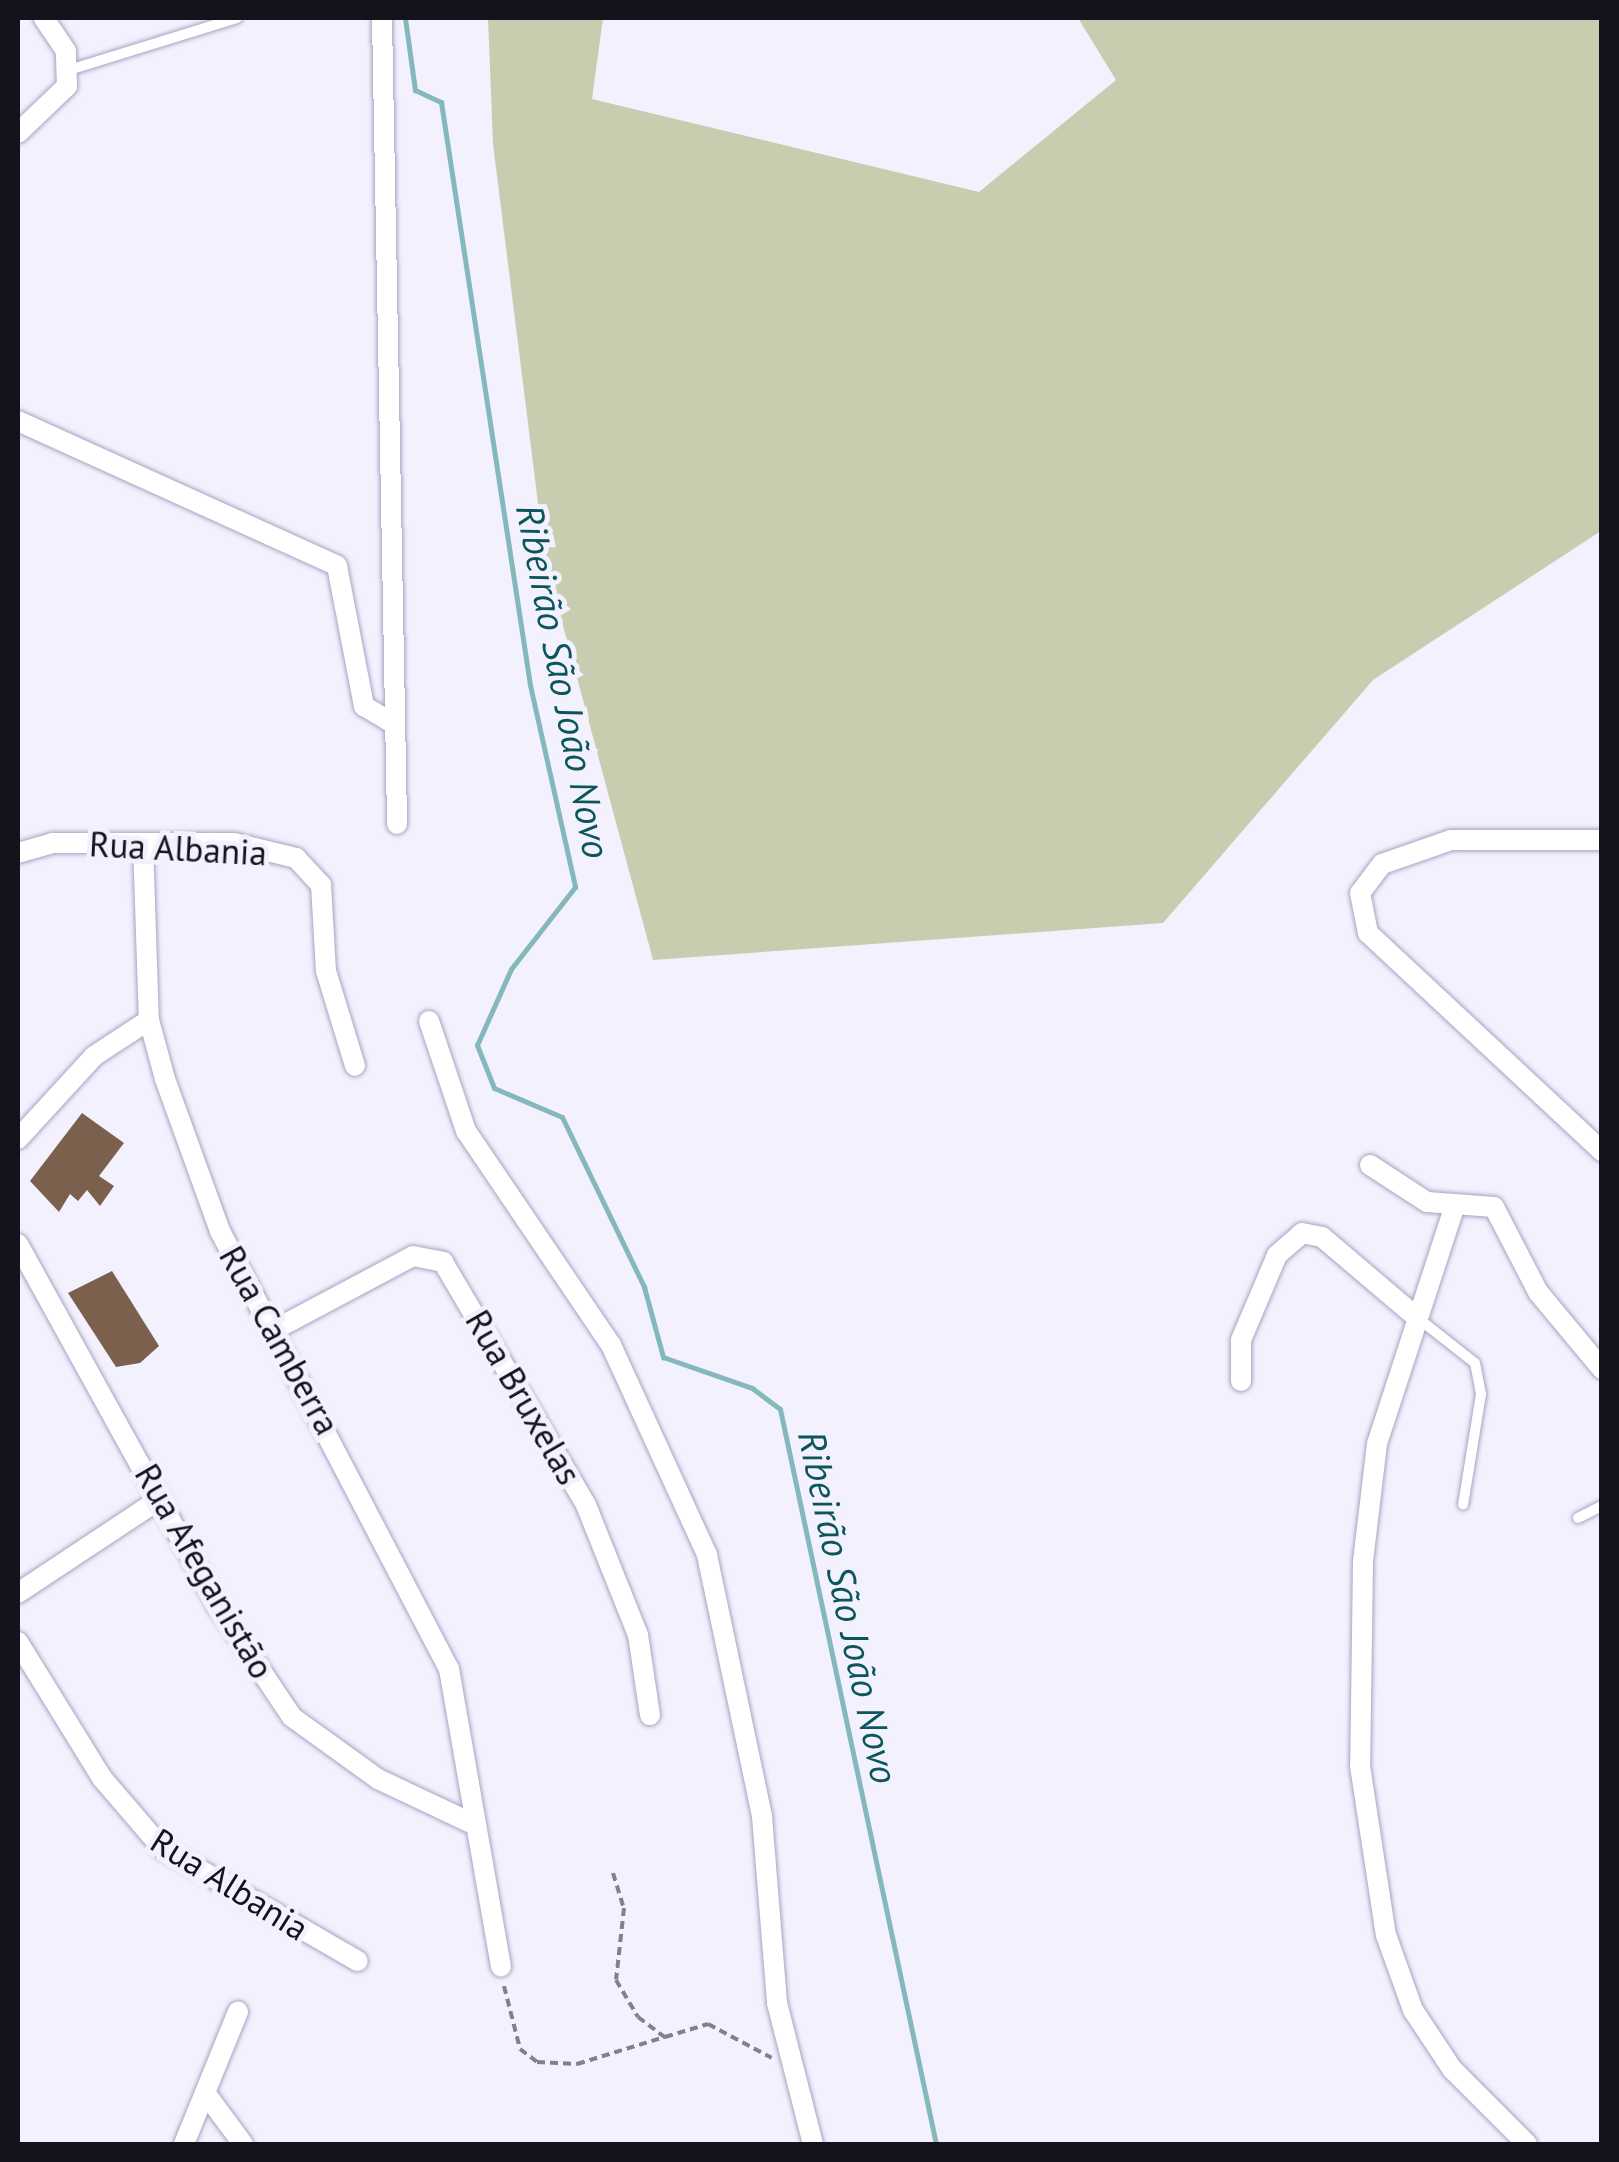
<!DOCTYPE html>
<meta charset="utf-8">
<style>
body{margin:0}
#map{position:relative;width:1619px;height:2162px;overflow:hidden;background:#f3f1fe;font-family:"PT Sans",sans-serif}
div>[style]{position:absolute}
.green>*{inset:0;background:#c8cdb0}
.stream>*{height:5px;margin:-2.5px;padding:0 2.5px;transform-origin:2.5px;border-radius:2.5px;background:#85b8bc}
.building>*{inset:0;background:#7b614d}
.path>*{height:4px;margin-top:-2px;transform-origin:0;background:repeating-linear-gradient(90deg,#82808c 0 8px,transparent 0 13px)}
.roads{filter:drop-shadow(0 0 2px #a8a3c3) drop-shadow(0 0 2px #a8a3c3)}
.lane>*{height:10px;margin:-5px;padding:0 5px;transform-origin:5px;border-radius:5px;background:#fff}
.street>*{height:20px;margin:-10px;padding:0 10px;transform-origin:10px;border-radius:10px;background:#fff}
span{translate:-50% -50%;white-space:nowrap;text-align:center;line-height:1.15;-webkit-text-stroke:10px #f3f1fe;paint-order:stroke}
.street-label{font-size:35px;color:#14121d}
.water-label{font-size:38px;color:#0a565b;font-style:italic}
.frame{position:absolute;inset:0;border:20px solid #14121d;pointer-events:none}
</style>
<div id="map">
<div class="green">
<div style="clip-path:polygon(488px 18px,603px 18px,592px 99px,979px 192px,1116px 80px,1078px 18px,1601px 18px,1601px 531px,1373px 680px,1163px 923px,653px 960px,545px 559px,493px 144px)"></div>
</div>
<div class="stream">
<div style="left:405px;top:18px;width:73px;rotate:82.1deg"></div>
<div style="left:415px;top:90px;width:29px;rotate:25deg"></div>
<div style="left:441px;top:102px;width:590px;rotate:81.32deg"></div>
<div style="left:530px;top:685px;width:207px;rotate:77.4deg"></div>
<div style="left:575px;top:887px;width:104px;rotate:128deg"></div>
<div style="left:511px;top:969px;width:83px;rotate:114.1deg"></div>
<div style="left:477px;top:1045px;width:46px;rotate:68.4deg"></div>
<div style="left:494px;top:1088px;width:74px;rotate:23.1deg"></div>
<div style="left:562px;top:1117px;width:189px;rotate:64.2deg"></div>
<div style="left:644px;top:1287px;width:73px;rotate:74.8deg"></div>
<div style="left:663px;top:1357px;width:94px;rotate:19.2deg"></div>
<div style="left:752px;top:1388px;width:35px;rotate:37deg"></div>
<div style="left:780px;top:1409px;width:751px;rotate:78.02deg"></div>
</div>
<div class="building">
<div style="clip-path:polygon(82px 1113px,124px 1143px,99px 1176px,114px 1186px,100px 1206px,87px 1190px,78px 1201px,70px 1194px,59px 1212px,30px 1181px)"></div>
<div style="clip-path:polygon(112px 1271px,159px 1346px,140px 1363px,116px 1367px,68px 1293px)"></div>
</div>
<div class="path">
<div style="left:613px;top:1873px;width:37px;rotate:73deg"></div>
<div style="left:624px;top:1908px;width:72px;rotate:96.3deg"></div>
<div style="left:616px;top:1980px;width:43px;rotate:59.3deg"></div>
<div style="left:638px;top:2017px;width:34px;rotate:37deg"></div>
<div style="left:665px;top:2037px;width:45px;rotate:-16.8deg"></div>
<div style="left:708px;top:2024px;width:72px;rotate:28deg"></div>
<div style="left:504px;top:1986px;width:65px;rotate:75.7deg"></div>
<div style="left:520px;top:2049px;width:21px;rotate:37deg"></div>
<div style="left:537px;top:2062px;width:40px;rotate:2.9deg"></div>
<div style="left:577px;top:2064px;width:92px;rotate:-17.1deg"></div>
</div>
<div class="roads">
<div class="lane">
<div style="left:69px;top:70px;width:176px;rotate:-17.2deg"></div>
<div style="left:1419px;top:1319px;width:71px;rotate:38.2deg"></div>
<div style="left:1475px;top:1363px;width:32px;rotate:79deg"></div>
<div style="left:1481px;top:1394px;width:112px;rotate:99.2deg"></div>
<div style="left:1578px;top:1518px;width:27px;rotate:-27deg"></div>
</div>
<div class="street">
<div style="left:382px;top:18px;width:806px;rotate:88.93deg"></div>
<div style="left:18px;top:133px;width:68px;rotate:-43.8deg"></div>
<div style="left:67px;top:86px;width:35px;rotate:-92deg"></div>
<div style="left:66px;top:51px;width:40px;rotate:-124deg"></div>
<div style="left:18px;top:421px;width:350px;rotate:24.4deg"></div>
<div style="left:337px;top:566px;width:143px;rotate:79.1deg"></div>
<div style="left:364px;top:706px;width:33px;rotate:31deg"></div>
<div style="left:1602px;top:840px;width:151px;rotate:180deg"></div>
<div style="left:1451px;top:840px;width:73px;rotate:160.8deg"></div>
<div style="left:1382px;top:864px;width:36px;rotate:127deg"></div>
<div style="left:1360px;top:893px;width:41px;rotate:78.7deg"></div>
<div style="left:1368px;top:933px;width:320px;rotate:43deg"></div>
<div style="left:143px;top:843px;width:177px;rotate:88.1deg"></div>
<div style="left:149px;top:1020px;width:61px;rotate:74.8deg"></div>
<div style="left:165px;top:1079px;width:162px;rotate:70.1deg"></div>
<div style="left:220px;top:1231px;width:494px;rotate:62.4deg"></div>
<div style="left:449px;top:1669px;width:302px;rotate:80.1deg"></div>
<div style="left:18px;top:853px;width:35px;rotate:-16deg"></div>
<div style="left:52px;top:843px;width:182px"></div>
<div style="left:234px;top:843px;width:64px;rotate:13.6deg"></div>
<div style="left:296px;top:858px;width:37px;rotate:47deg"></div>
<div style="left:321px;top:885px;width:86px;rotate:86.7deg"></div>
<div style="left:326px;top:971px;width:99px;rotate:73deg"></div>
<div style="left:429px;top:1021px;width:116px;rotate:71.4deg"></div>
<div style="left:466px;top:1131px;width:258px;rotate:55.9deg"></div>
<div style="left:611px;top:1345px;width:231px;rotate:65.4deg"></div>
<div style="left:707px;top:1555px;width:267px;rotate:78.1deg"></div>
<div style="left:762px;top:1816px;width:188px;rotate:85.4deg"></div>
<div style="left:777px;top:2003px;width:146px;rotate:75.7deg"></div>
<div style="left:18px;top:1139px;width:113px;rotate:-47.5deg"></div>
<div style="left:94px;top:1056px;width:66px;rotate:-33.2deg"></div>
<div style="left:1370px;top:1165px;width:68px;rotate:33deg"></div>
<div style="left:1427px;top:1202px;width:67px;rotate:4.3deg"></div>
<div style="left:1494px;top:1207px;width:96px;rotate:62.6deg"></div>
<div style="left:1538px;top:1292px;width:100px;rotate:50.3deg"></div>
<div style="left:1455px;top:1205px;width:251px;rotate:108.1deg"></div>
<div style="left:1377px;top:1444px;width:119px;rotate:96.8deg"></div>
<div style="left:1363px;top:1562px;width:204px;rotate:90.8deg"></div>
<div style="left:1360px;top:1766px;width:171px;rotate:81.3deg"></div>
<div style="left:1386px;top:1935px;width:80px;rotate:70.2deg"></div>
<div style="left:1413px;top:2010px;width:71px;rotate:56.5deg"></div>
<div style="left:1452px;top:2069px;width:106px;rotate:45deg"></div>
<div style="left:18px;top:1244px;width:416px;rotate:61.1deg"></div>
<div style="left:219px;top:1608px;width:131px;rotate:56.2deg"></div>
<div style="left:292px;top:1717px;width:106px;rotate:35.8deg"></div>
<div style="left:378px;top:1779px;width:101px;rotate:25.3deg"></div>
<div style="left:274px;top:1330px;width:157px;rotate:-28deg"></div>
<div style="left:413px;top:1256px;width:31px;rotate:11deg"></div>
<div style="left:443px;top:1262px;width:282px;rotate:59.5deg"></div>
<div style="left:586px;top:1505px;width:140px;rotate:68.2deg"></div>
<div style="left:638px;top:1635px;width:81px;rotate:81.5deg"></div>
<div style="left:1241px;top:1381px;width:41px;rotate:-90deg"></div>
<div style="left:1241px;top:1340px;width:92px;rotate:-67deg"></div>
<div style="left:1277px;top:1255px;width:33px;rotate:-41deg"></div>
<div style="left:1302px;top:1233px;width:20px;rotate:11deg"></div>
<div style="left:1322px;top:1237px;width:121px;rotate:40.3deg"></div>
<div style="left:18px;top:1593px;width:170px;rotate:-33.5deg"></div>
<div style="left:18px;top:1642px;width:160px;rotate:58.3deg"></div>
<div style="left:102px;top:1778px;width:92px;rotate:49.4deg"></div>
<div style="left:162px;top:1848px;width:226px;rotate:30deg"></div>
<div style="left:206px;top:2094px;width:62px;rotate:53.5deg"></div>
<div style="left:184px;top:2144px;width:143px;rotate:-67.8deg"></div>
</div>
</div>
<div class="street-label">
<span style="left:178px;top:848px;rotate:3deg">Rua Albania</span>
<span style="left:280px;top:1340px;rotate:61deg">Rua Camberra</span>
<span style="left:524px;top:1397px;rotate:60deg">Rua Bruxelas</span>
<span style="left:205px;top:1571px;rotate:60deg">Rua Afeganistão</span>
<span style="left:230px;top:1884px;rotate:32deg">Rua Albania</span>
</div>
<div class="water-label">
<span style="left:564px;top:681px;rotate:79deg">Ribeirão São João Novo</span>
<span style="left:849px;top:1607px;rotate:78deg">Ribeirão São João Novo</span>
</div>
<div class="frame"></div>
</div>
